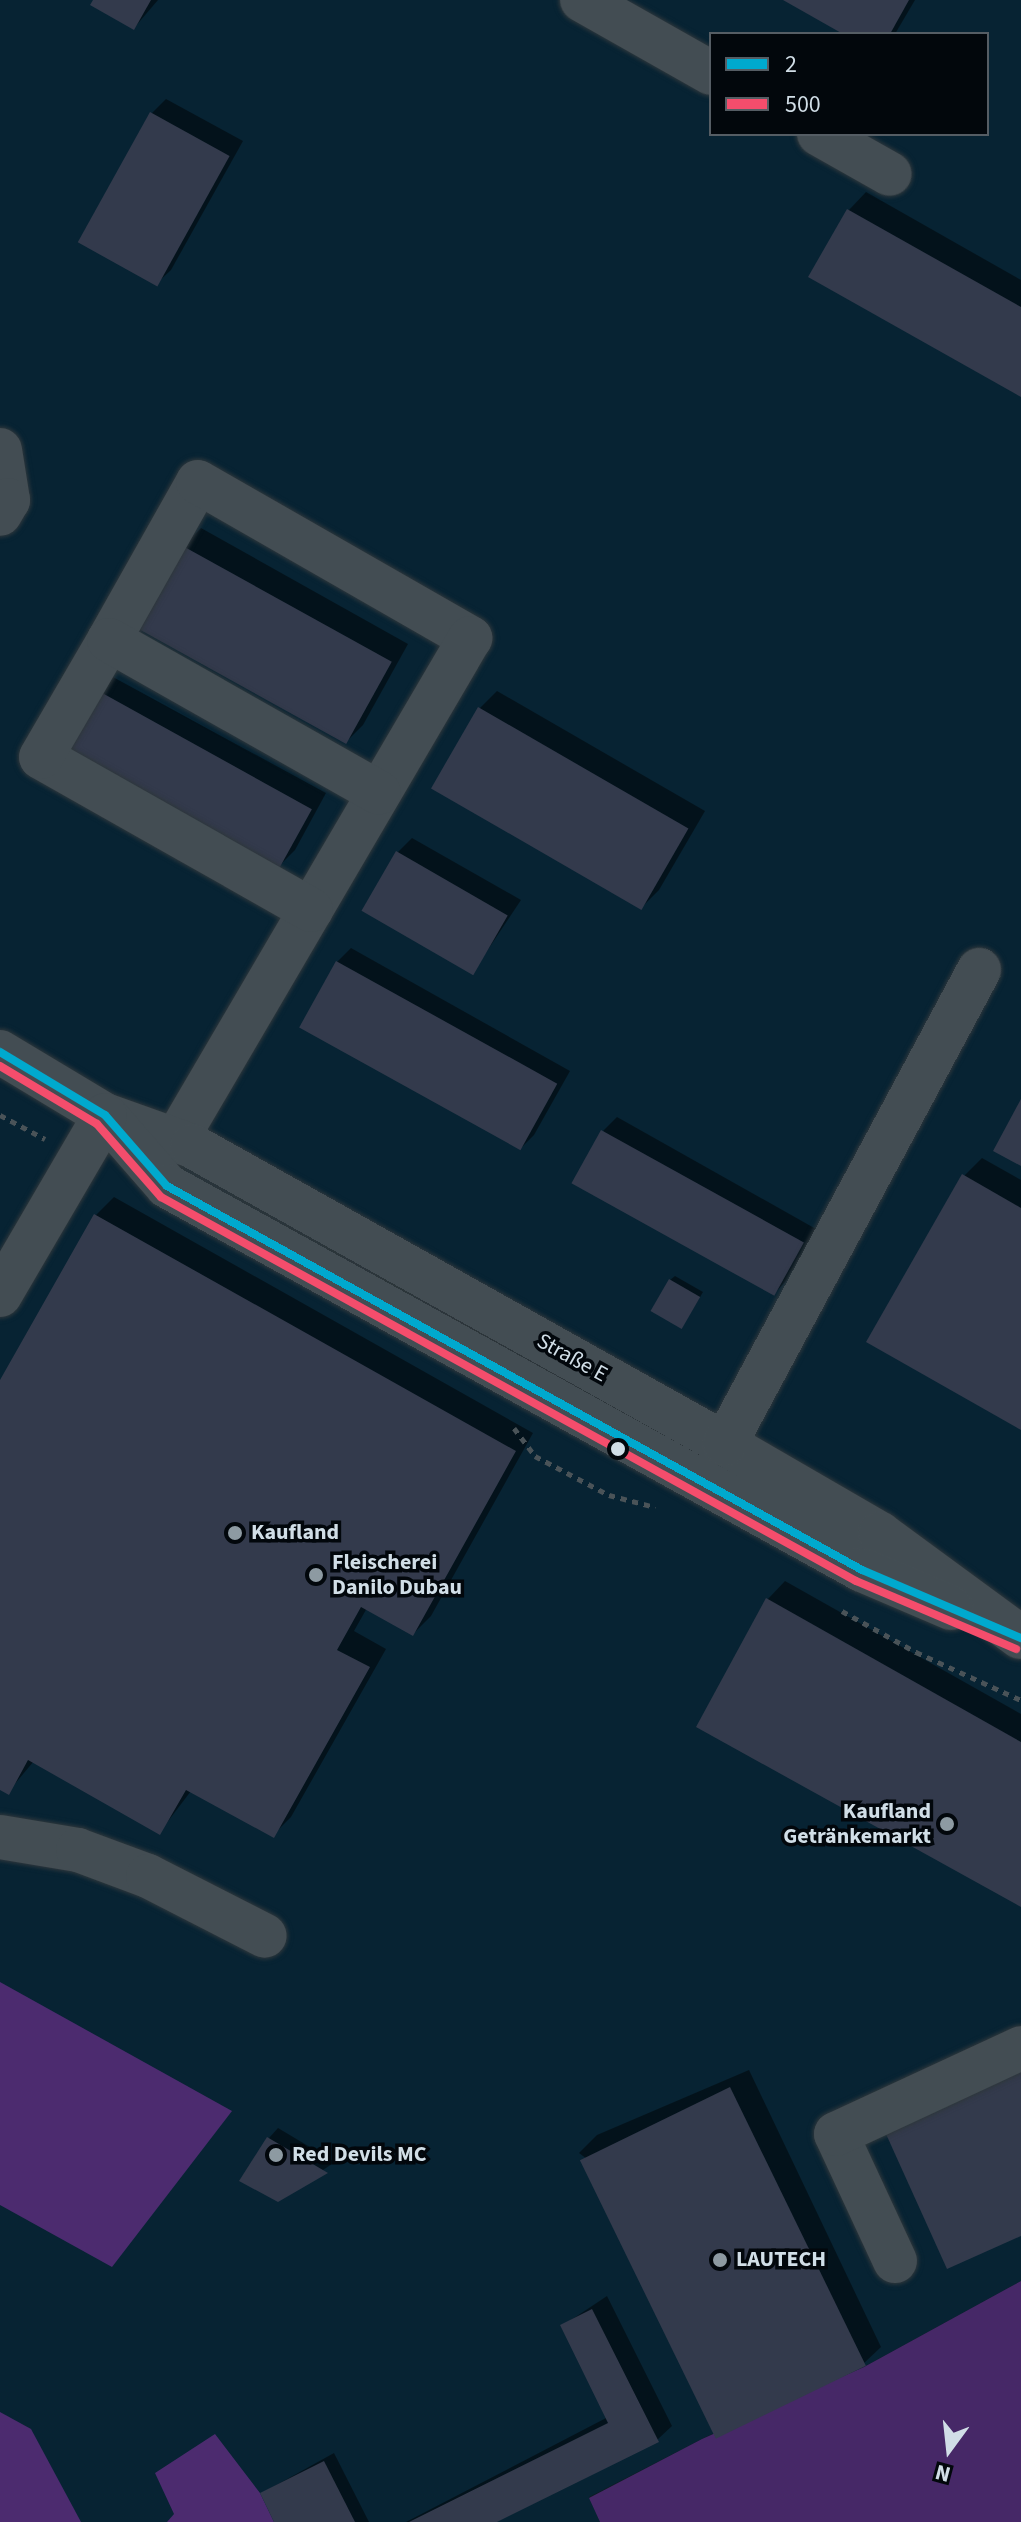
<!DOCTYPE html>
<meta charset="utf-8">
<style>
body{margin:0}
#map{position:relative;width:1021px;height:2522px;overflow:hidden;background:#101c23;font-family:"Source Sans 3",sans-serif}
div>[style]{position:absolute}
.built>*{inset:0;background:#072333}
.green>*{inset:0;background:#462867}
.forest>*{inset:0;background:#4c2b6f}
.shadow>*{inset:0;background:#0007}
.building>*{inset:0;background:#333a4c;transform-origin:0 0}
.path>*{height:5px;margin-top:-2.5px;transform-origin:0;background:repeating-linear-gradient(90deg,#4a5358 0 6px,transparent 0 12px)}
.roads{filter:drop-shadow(0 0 2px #2e373c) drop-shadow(0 0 2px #2e373c)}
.minor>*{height:44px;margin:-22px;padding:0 22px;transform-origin:22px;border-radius:22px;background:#434d53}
.bus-1>*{height:8px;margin:-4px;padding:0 4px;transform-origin:4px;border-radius:4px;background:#00a9ce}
.bus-2>*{height:8px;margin:-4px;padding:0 4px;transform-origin:4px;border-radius:4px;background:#f44d6c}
.dots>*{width:22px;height:22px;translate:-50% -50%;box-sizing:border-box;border:4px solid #02070c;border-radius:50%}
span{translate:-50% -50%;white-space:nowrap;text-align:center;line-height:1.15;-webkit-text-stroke:7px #02070c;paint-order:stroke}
.street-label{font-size:22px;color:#d1dee7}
.poi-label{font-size:22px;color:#d1dee7;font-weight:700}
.left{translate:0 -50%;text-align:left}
.right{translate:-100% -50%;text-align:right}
.legend{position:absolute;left:709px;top:32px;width:280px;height:104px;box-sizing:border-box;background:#02070c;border:2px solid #555d64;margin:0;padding:10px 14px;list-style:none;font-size:24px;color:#d1dee7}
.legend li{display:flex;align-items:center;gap:16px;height:40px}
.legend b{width:40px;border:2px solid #555d64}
.north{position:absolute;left:909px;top:2410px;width:80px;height:80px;-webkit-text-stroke:6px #02070c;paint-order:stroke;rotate:195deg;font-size:22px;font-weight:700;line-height:32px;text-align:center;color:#d1dee7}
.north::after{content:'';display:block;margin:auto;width:28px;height:36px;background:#d1dee7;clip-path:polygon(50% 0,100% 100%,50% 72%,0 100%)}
</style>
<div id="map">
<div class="built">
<div style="clip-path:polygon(evenodd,0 0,1021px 0,1021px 2281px,864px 2367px,710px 2435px,589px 2497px,600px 2522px,0 2522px,0 0,711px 34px,987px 34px,987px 134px,711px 134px,711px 34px)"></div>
</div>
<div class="green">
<div style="clip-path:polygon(1021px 2281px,1021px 2522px,600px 2522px,589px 2498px,702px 2439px,864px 2367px)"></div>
</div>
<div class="forest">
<div style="clip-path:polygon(0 1982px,232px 2111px,112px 2267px,0 2205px)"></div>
<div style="clip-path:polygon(0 2412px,31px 2429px,81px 2522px,0 2522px)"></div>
<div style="clip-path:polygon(215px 2434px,260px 2493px,274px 2522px,167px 2522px,174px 2514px,155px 2473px)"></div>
</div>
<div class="shadow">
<div style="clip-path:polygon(95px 0,158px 0,134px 28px)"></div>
<div style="clip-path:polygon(787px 0,915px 0,895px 34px,847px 34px)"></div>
<div style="clip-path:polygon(166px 99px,243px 141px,171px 270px,156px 284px,151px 114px)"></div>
<div style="clip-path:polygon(866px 192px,1021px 280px,1021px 395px,848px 211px)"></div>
<div style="clip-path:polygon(201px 528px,408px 644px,363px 725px,345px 743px,183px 546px)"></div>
<div style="clip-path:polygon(111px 676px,326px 793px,295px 850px,280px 865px,65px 748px)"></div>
<div style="clip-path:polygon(497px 691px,705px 811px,659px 890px,641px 908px,479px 709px)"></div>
<div style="clip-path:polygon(412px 838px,521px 900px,473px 972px,365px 910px,398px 852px)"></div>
<div style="clip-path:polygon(351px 948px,570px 1071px,534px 1135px,520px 1149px,337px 962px)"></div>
<div style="clip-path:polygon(617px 1117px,816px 1229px,787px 1280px,773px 1295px,603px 1131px)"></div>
<div style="clip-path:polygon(982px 1158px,1021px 1180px,1021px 1428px,964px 1176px)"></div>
<div style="clip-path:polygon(114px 1197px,533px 1433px,431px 1616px,413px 1634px,367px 1608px,354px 1631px,386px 1649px,291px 1817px,273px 1835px,191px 1791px,159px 1833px,34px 1761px,8px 1792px,0 1787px,0 1384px,96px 1215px)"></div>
<div style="clip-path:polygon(675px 1276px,703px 1292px,682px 1327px,670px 1280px)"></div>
<div style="clip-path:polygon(785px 1581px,1021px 1714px,1021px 1904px,767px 1600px)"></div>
<div style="clip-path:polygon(749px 2070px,881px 2347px,862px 2365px,579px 2153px,597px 2135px)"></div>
<div style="clip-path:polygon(278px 2128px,335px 2162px,278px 2200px,269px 2138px)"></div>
<div style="clip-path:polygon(607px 2296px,672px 2426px,657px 2440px,493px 2522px,406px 2522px,608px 2417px,562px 2326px)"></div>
<div style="clip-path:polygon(334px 2453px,369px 2522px,276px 2522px,262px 2493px)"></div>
</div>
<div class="building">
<div style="clip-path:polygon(93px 0,151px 0,134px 30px,90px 5px)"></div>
<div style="clip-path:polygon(783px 0,909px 0,890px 34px,843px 34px)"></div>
<div style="left:150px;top:112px;width:91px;height:149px;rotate:29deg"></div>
<div style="clip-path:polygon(847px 209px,1021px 307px,1021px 397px,808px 277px)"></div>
<div style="left:181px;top:545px;width:241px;height:94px;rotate:29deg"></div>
<div style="left:95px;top:689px;width:248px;height:68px;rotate:29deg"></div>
<div style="left:478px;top:707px;width:243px;height:94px;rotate:30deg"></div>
<div style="left:396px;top:851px;width:129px;height:69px;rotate:30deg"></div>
<div style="left:336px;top:961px;width:253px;height:76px;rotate:29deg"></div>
<div style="clip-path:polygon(1021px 1099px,1021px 1166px,993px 1151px)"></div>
<div style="left:601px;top:1130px;width:232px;height:61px;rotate:29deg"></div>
<div style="clip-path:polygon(962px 1174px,1021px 1208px,1021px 1430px,866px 1342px)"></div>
<div style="clip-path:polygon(94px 1214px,516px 1451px,413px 1636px,361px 1607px,337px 1650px,370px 1667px,274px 1838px,186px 1790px,160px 1835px,28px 1760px,9px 1795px,0 1790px,0 1380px)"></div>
<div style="left:669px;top:1279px;width:36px;height:37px;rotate:30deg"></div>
<div style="clip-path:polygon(766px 1598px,1021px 1742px,1021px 1907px,696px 1727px)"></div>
<div style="clip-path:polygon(1021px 2072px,1021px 2236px,947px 2269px,886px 2134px)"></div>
<div style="left:730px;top:2087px;width:310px;height:167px;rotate:64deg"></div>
<div style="clip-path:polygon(267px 2137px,328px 2173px,278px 2202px,239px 2181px)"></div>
<div style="clip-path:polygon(592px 2309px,659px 2442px,497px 2522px,409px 2522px,608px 2423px,560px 2325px)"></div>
<div style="clip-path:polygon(324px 2461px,355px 2522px,274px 2522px,260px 2493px)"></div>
</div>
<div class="path">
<div style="left:0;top:1115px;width:51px;rotate:28.1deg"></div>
<div style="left:514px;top:1428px;width:35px;rotate:53deg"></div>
<div style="left:535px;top:1456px;width:84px;rotate:27.8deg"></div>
<div style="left:609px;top:1495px;width:48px;rotate:14.6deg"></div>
<div style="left:842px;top:1611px;width:85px;rotate:29deg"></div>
<div style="left:916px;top:1652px;width:115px;rotate:24.6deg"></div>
</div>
<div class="roads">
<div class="minor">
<div style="left:582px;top:0;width:148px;rotate:29.5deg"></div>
<div style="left:819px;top:134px;width:81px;rotate:29.4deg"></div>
<div style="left:0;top:450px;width:51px;rotate:80.9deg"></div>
<div style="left:8px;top:500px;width:16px;rotate:120deg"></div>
<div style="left:109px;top:640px;width:181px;rotate:-60.6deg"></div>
<div style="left:198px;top:482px;width:314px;rotate:29.8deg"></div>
<div style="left:470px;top:638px;width:582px;rotate:120.36deg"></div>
<div style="left:311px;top:910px;width:310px;rotate:-150.5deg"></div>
<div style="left:41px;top:757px;width:135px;rotate:-59.8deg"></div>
<div style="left:109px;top:640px;width:310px;rotate:29.5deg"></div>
<div style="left:0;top:1052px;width:122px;rotate:31deg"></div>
<div style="left:105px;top:1115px;width:92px;rotate:19.6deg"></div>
<div style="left:192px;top:1146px;width:611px;rotate:29.21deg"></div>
<div style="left:725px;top:1444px;width:179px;rotate:30.1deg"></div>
<div style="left:880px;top:1534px;width:174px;rotate:36.3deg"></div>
<div style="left:107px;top:1117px;width:91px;rotate:49deg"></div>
<div style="left:167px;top:1186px;width:794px;rotate:28.92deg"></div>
<div style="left:862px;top:1570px;width:97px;rotate:23.1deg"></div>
<div style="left:0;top:1295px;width:208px;rotate:-59.7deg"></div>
<div style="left:725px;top:1444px;width:538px;rotate:-61.81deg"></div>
<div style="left:0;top:1837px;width:79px;rotate:9.5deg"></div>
<div style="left:78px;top:1850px;width:75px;rotate:20.4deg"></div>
<div style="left:148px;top:1876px;width:131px;rotate:27.1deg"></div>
<div style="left:895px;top:2261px;width:140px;rotate:-114.9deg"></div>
<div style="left:836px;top:2134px;width:204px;rotate:-24.9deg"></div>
</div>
</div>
<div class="bus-1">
<div style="left:0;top:1052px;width:122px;rotate:31deg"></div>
<div style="left:105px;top:1115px;width:94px;rotate:48.9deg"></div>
<div style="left:167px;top:1186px;width:794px;rotate:28.92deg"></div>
<div style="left:862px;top:1570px;width:173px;rotate:23.2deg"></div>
</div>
<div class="bus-2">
<div style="left:0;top:1066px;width:113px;rotate:30.9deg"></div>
<div style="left:97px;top:1124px;width:97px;rotate:48.8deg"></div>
<div style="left:161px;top:1197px;width:794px;rotate:28.92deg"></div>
<div style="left:856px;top:1581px;width:174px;rotate:23deg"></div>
</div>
<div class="dots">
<div style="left:618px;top:1449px;background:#d1dee7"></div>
<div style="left:235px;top:1533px;background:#8d9aa2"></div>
<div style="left:316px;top:1575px;background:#8d9aa2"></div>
<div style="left:947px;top:1824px;background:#8d9aa2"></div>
<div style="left:276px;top:2155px;background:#8d9aa2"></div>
<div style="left:720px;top:2260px;background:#8d9aa2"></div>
</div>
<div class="street-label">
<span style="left:572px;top:1358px;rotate:29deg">Straße E</span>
</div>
<div class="poi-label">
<span class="left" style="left:251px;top:1533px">Kaufland</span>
<span class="left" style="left:332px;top:1575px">Fleischerei<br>Danilo Dubau</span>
<span class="right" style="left:931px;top:1824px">Kaufland<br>Getränkemarkt</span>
<span class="left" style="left:292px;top:2155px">Red Devils MC</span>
<span class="left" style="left:736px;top:2260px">LAUTECH</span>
</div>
<ul class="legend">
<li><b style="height:10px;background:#00a9ce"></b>2</li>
<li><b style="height:10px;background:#f44d6c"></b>500</li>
</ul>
<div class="north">N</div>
</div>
